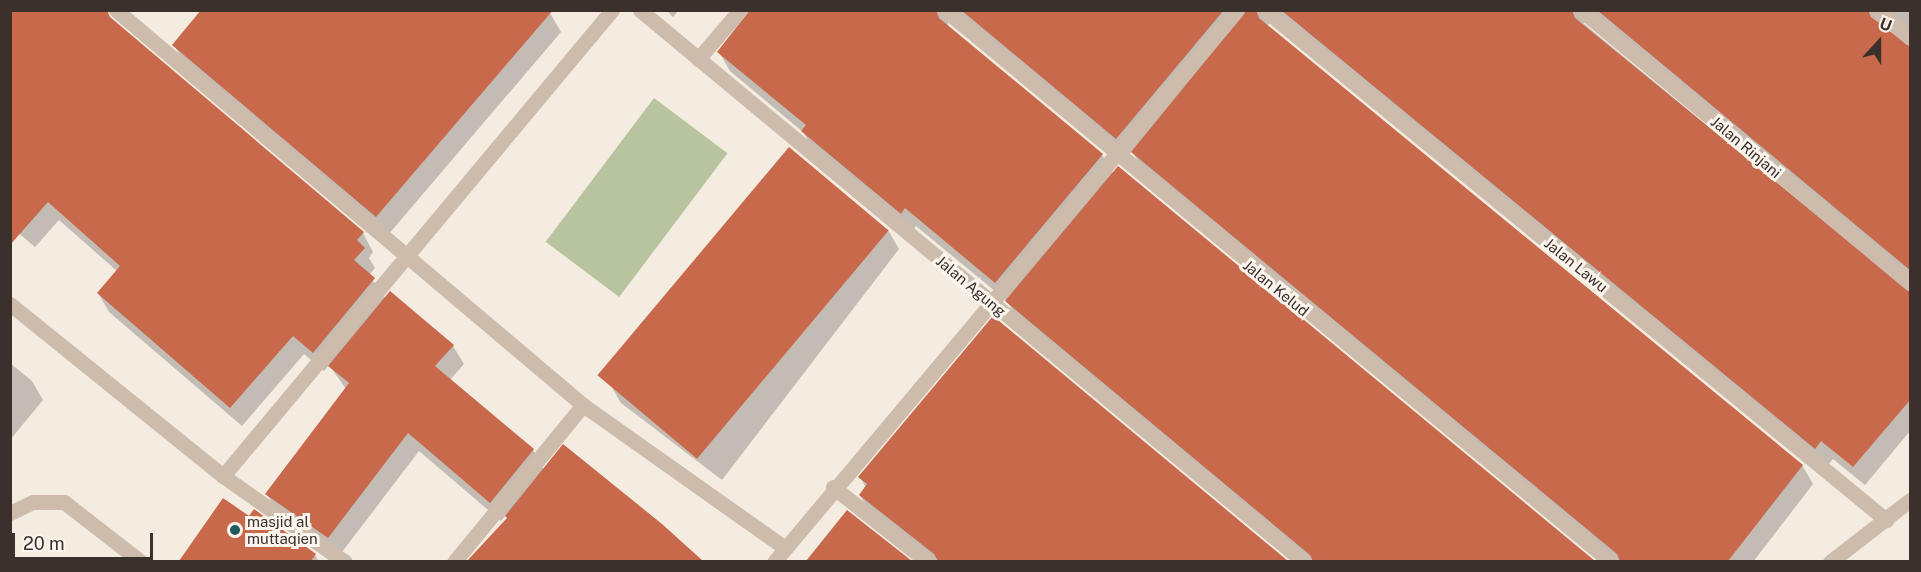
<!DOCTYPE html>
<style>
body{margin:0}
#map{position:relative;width:1921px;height:572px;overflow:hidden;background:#f4ebe1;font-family:"Public Sans",sans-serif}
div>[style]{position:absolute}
.green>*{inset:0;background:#b8c4a0;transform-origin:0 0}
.shadow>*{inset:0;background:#0003}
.building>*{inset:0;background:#c8694b;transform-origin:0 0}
.minor>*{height:15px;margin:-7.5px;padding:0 7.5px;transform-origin:7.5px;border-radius:7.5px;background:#cdbbac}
.dots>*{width:16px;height:16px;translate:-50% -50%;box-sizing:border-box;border:3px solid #fbf5ee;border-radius:50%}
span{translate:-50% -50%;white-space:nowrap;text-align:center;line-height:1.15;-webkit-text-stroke:6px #fbf5ee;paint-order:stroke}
.street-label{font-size:15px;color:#3b302b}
.poi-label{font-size:15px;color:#3b302b}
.left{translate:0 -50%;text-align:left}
.frame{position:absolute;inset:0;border:12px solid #3b302b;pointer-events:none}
.north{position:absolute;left:1849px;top:12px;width:60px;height:60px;-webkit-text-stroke:4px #fbf5ee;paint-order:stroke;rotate:21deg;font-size:16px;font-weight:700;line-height:24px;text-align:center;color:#3b302b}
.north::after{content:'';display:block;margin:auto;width:21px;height:27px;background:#3b302b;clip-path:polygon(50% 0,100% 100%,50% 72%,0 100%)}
.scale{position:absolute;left:12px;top:533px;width:141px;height:27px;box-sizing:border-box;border:3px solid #3b302b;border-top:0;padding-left:8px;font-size:18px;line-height:21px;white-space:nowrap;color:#3b302b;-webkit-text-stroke:4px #fbf5ee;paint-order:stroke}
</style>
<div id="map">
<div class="green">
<div style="left:654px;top:98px;width:92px;height:180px;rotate:37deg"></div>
</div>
<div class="shadow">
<div style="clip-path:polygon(10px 10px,363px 233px,373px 252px,369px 258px,375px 268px,369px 275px,386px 299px,453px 346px,464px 364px,450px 380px,533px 450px,544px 470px,661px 525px,701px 562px,468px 562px,508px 519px,506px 515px,501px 521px,419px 451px,339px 556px,278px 513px,267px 494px,346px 389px,329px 365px,324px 371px,304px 354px,242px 426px,109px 312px,98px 293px,117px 271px,59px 220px,35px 247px,10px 226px)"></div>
<div style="clip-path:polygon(666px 10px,679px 10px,673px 17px)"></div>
<div style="clip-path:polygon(752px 10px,1910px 10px,1910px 34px,1895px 21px,1879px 23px,1910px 48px,1910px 281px,1599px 21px,1583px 23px,1910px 293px,1910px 431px,1865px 485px,1833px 459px,1826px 467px,1273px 19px,1267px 26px,1802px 465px,1813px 484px,1753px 562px,1650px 562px,1646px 558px,1643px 562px,1614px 562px,1144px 171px,1132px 151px,1127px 157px,948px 22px,948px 27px,1102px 155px,1114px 175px,1119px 169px,1595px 562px,1308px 562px,1018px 320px,1007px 301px,916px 226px,912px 232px,814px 150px,803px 132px,730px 71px,719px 52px)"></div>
<div style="clip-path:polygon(550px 13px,561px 32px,388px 235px,185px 64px,174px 45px)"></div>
<div style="clip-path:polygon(888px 230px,899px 249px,722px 480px,621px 403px,610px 384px)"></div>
<div style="clip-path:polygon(993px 318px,1286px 562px,932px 562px,871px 514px,860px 495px,866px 488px,860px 477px)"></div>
<div style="clip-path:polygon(10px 363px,32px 381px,43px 400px,10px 440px)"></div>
<div style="clip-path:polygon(223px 500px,315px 555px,319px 562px,181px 562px)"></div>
<div style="clip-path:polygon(847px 512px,909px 562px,808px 562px)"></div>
</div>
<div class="building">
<div style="clip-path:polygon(10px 10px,107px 10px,110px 17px,364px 232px,357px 240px,365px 248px,354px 260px,375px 278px,313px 353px,293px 336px,230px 408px,97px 293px,120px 266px,48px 202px,10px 245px)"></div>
<div style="clip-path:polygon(201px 10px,553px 10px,376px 217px,172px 45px)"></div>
<div style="clip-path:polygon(750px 10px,936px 10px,939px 18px,1103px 154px,995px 283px,905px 208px,901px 214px,801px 131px,806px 125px,717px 52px)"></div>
<div style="clip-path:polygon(961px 10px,1224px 10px,1116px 139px)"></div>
<div style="clip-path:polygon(1247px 10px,1256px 10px,1259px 18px,1803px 465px,1728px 561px,1620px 561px,1617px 554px,1131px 152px)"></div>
<div style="clip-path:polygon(1281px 10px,1572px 10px,1575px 18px,1911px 292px,1911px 399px,1853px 467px,1821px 441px,1815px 449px)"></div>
<div style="clip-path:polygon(1597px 10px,1868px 10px,1871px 17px,1911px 47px,1911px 271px)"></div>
<div style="left:789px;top:147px;width:130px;height:298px;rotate:40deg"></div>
<div style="clip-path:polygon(1118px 166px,1595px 561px,1313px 561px,1310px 555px,1005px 301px)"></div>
<div style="clip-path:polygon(390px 291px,454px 345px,435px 366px,534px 449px,490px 503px,408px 433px,328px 538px,265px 494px,349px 383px,328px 366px)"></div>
<div style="clip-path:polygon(993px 316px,1288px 561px,938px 561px,934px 554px,859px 495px,867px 484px,858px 477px)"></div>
<div style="clip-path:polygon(563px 444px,662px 524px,703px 561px,467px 561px,507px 518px,505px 516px)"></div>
<div style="clip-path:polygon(223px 498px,249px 516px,254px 509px,316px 554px,311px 561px,179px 561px)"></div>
<div style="clip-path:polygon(847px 510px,912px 561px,806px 561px)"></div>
</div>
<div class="minor">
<div style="left:116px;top:10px;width:612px;rotate:40.23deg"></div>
<div style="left:583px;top:405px;width:247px;rotate:35.3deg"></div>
<div style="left:640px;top:10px;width:863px;rotate:39.74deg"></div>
<div style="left:945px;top:10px;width:865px;rotate:39.65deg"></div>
<div style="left:1265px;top:10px;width:804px;rotate:39.39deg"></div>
<div style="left:1581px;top:10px;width:428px;rotate:39.7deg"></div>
<div style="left:1877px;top:10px;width:43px;rotate:40.3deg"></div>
<div style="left:698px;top:59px;width:65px;rotate:-49.4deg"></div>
<div style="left:10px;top:304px;width:274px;rotate:38.9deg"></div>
<div style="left:833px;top:487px;width:121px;rotate:38.3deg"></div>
<div style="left:10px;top:513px;width:25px;rotate:-26deg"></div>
<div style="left:33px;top:502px;width:31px"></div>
<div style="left:64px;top:502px;width:98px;rotate:37.9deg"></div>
<div style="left:345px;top:562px;width:149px;rotate:-144.8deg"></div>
<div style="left:223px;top:476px;width:607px;rotate:-50.15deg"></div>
<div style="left:454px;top:562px;width:203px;rotate:-50.6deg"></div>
<div style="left:774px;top:562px;width:720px;rotate:-50.01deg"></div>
<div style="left:1830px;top:562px;width:101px;rotate:-37.8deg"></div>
</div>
<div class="dots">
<div style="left:235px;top:530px;background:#1f5a5e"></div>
</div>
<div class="street-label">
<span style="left:1746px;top:147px;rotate:40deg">Jalan Rinjani</span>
<span style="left:1576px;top:265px;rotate:39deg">Jalan Lawu</span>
<span style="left:971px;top:286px;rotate:40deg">Jalan Agung</span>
<span style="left:1276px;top:288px;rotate:39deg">Jalan Kelud</span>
</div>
<div class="poi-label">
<span class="left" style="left:247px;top:530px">masjid al<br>muttaqien</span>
</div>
<div class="frame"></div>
<div class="north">U</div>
<div class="scale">20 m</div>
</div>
